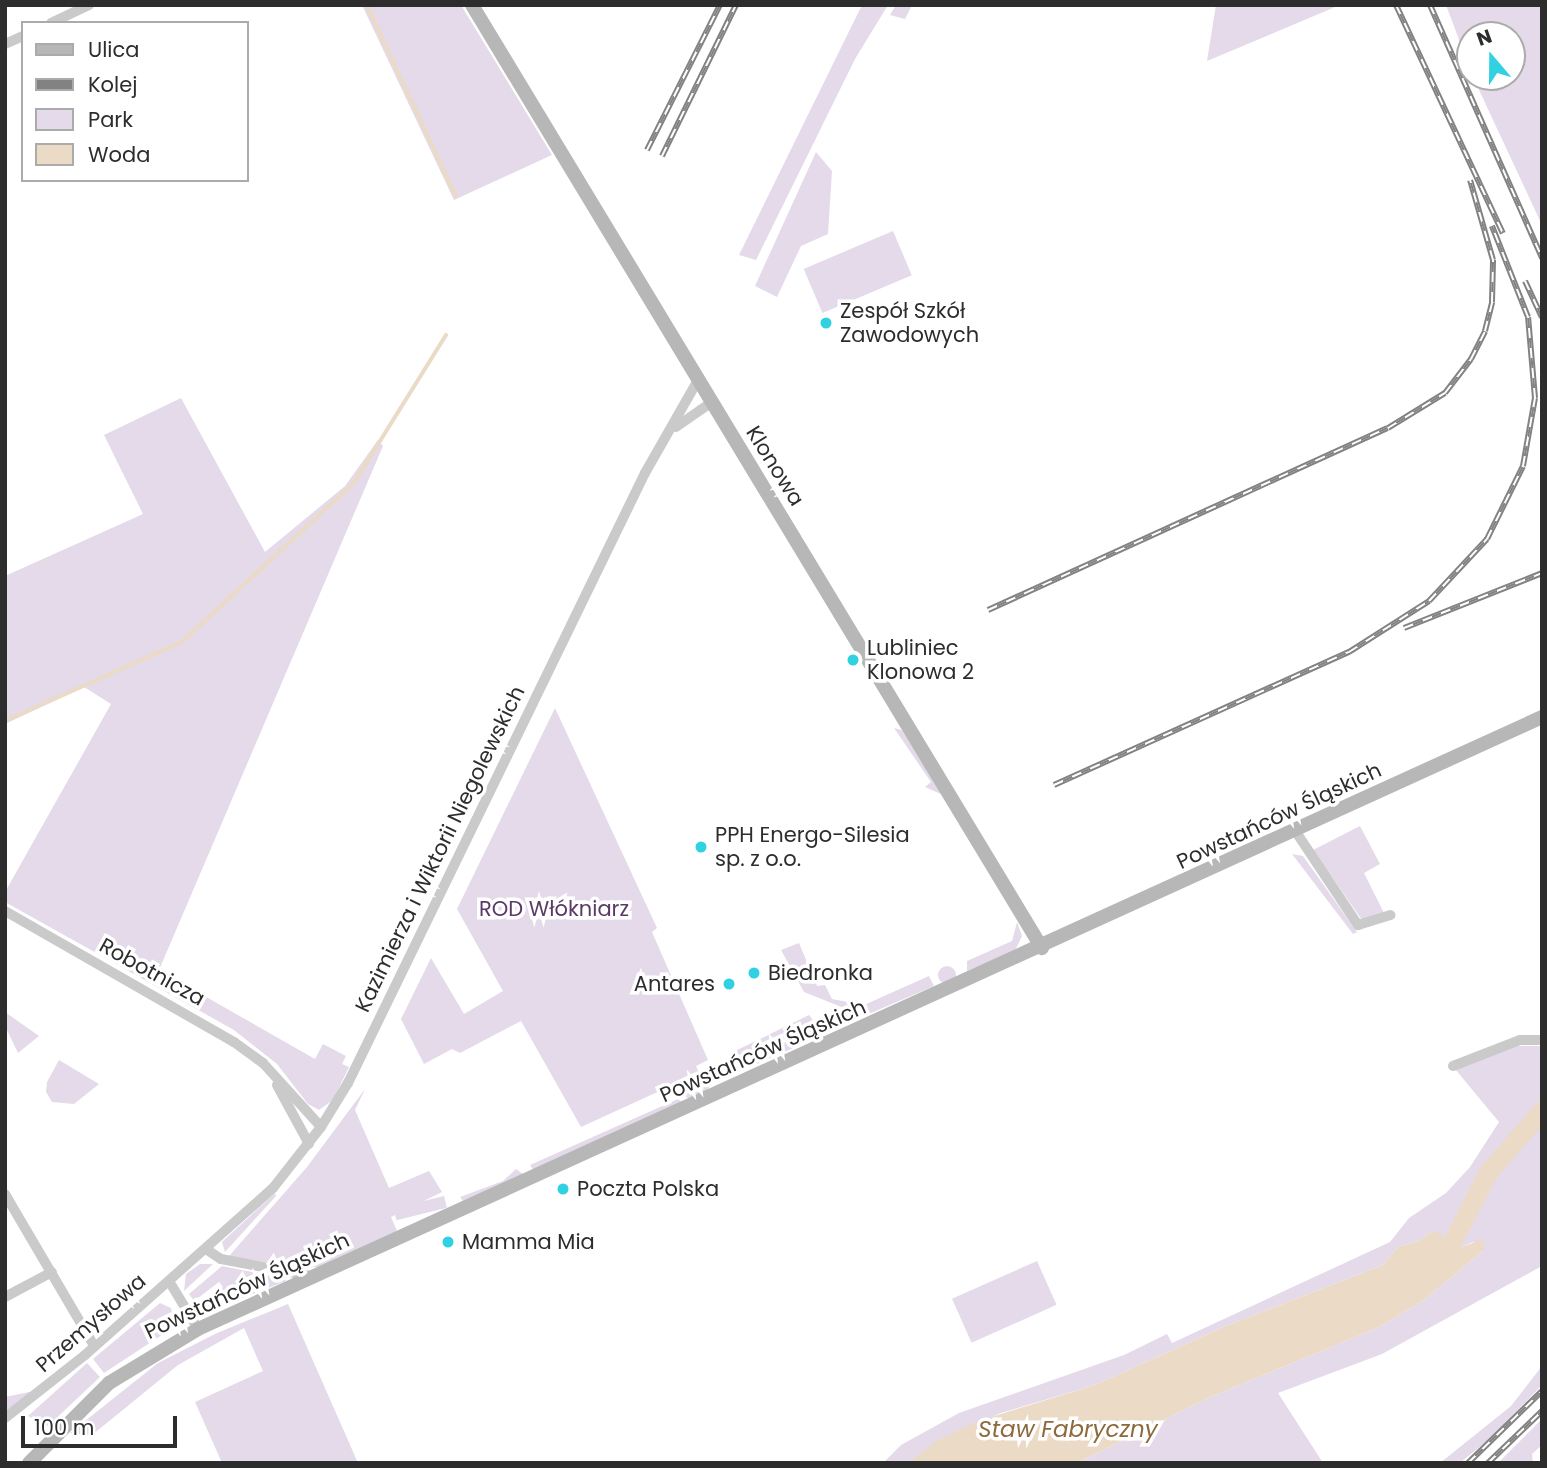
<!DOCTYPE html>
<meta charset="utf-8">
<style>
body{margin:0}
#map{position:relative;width:1547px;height:1468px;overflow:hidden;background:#fff;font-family:Poppins,sans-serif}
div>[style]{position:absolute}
.green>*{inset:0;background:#e4daea;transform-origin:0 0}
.round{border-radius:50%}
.water>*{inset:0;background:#eadac6}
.stream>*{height:3.5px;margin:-1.75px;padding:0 1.75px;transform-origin:1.75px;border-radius:1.75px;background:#eadac6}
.river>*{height:19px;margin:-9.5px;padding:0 9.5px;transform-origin:9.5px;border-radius:9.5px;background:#eadac6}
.street>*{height:10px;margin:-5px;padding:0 5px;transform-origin:5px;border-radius:5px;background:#cacaca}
.secondary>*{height:14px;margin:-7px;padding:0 7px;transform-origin:7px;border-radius:7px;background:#b7b7b7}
.rail>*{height:6px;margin-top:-3px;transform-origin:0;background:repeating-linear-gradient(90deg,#fff 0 10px,#828282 0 20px);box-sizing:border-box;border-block:2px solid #828282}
.dots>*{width:19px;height:19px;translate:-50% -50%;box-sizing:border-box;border:4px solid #fff;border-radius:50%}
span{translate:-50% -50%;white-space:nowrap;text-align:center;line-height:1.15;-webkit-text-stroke:7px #fff;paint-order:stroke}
.poi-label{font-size:21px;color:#2d2d2d}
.left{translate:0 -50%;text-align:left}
.right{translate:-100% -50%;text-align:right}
.street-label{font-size:21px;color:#2d2d2d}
.park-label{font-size:21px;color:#5a3b67}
.water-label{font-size:23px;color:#8d693c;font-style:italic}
.frame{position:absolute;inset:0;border:7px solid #2d2d2d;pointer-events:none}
.legend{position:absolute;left:21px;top:21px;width:228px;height:161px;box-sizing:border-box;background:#fff;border:2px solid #ababab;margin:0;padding:9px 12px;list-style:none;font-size:21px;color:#2d2d2d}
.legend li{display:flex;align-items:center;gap:14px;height:35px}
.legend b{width:35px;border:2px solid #ababab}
.north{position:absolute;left:1456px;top:21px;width:70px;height:70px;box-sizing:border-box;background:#fff;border:2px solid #ababab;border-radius:50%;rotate:340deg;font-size:19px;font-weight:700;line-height:28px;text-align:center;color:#2d2d2d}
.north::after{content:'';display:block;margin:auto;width:24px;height:32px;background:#30d2e2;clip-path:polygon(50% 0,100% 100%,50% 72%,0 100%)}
.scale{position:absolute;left:21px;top:1416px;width:156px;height:32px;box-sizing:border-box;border:4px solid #2d2d2d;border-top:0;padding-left:9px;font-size:21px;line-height:24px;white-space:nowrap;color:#2d2d2d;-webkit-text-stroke:5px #fff;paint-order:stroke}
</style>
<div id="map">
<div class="green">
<div style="clip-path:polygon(362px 5px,461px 5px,552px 155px,454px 200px)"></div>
<div style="clip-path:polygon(862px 5px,888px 5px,855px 59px,756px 260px,739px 255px)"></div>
<div style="clip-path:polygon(896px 5px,912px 5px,905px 19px,890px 15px)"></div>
<div style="clip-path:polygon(1216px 5px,1340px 5px,1207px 61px)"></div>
<div style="clip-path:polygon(1446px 5px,1542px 5px,1542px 225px,1473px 77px,1512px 77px,1512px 35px,1470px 35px,1470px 69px)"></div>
<div style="clip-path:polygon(816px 152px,832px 171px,828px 234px,801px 246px,777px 297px,755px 286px)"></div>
<div style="left:893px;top:231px;width:48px;height:97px;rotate:67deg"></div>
<div style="clip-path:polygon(181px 398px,265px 552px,345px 486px,378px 440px,383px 446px,159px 970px,315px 1059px,323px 1044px,346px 1056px,342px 1064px,349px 1067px,333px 1100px,319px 1110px,308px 1104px,277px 1064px,234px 1030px,5px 902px,5px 892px,111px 704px,84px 687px,5px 724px,5px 576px,143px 514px,104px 435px)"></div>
<div style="clip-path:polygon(555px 708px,657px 928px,652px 932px,708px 1060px,696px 1066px,699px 1073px,581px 1127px,521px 1021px,460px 1053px,452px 1049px,424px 1064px,401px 1019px,431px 958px,464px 1014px,503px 991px,457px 909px)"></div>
<div style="clip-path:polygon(894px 728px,902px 730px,943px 795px,925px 787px,931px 782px)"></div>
<div style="clip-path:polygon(1360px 826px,1380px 864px,1364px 873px,1384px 913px,1362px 920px,1313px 850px)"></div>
<div style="clip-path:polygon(1292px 854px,1303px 856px,1357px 932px,1353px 934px)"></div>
<div style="clip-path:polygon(1017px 922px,1022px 936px,1015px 951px,967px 971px,967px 961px,1012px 941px)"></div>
<div style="clip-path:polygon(799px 943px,817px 986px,825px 985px,832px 999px,864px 1005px,929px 976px,934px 986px,864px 1016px,804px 992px,781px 950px)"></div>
<div class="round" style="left:938px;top:966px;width:18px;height:18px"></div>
<div style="clip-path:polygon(5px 1012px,39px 1036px,18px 1053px,5px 1026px)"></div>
<div style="clip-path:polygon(809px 1015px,816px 1024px,737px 1062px,732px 1060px,733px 1052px)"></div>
<div style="clip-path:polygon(819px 1026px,809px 1041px,748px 1068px,739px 1065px)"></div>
<div style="clip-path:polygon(1515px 1046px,1542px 1046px,1542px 1266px,1382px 1354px,1278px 1393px,1323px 1463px,1077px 1463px,1208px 1398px,1377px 1328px,1424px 1300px,1484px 1250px,1473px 1242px,1446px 1254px,1433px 1231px,1419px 1241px,1398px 1247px,1383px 1265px,1226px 1326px,1095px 1385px,998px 1414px,909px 1463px,883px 1463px,901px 1445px,959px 1413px,1124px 1355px,1167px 1334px,1172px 1343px,1390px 1242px,1409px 1218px,1446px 1193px,1470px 1167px,1499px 1122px,1455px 1069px)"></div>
<div style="clip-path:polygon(59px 1060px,99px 1084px,74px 1104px,52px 1102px,46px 1092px,47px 1082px)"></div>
<div style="clip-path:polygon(707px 1082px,710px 1086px,705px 1094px,690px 1100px,684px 1095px)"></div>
<div style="clip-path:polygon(365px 1089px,355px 1110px,389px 1188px,429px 1171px,442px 1192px,391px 1217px,397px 1231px,319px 1267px,297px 1268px,229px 1256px,307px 1167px)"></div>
<div style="clip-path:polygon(678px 1099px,683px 1103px,534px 1171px,530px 1165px)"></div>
<div style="clip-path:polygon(516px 1169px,523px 1174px,463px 1201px,460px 1197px,503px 1181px)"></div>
<div style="clip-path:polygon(275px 1193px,276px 1196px,225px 1252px,222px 1242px)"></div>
<div style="left:444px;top:1196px;width:12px;height:52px;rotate:76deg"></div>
<div style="left:1037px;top:1261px;width:48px;height:93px;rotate:66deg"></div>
<div style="clip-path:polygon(200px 1264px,213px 1264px,184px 1291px,186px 1274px)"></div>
<div style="clip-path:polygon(222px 1266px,282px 1278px,286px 1281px,210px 1311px,197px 1304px,223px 1287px,219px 1282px,194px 1301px,189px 1294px)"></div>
<div style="clip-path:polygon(160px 1303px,175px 1310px,178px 1319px,174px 1327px,104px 1373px,93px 1359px)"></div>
<div style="clip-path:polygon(288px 1304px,358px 1463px,222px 1463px,195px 1402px,263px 1371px,244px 1328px,178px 1365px,92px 1435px,70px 1433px,158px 1363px,217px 1333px)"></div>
<div style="clip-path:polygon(87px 1363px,100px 1377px,48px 1426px,28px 1416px)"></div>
<div style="clip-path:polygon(1542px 1366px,1542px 1385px,1495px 1434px,1460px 1463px,1440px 1463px,1511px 1406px)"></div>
<div style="clip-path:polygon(34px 1391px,5px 1414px,5px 1397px)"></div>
<div style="clip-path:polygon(1542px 1419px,1542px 1445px,1532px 1454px,1533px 1463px,1498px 1463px)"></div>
</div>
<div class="water">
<div style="clip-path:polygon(1433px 1231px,1443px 1235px,1446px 1253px,1483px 1239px,1484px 1250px,1424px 1300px,1377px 1328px,1208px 1398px,1077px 1463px,909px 1463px,933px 1443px,975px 1422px,1095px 1385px,1226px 1326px,1383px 1265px,1398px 1247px,1419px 1241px)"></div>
</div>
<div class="stream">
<div style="left:367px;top:5px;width:211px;rotate:65deg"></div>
<div style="left:5px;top:721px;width:194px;rotate:-24.1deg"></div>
<div style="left:182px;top:642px;width:234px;rotate:-42.8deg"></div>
<div style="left:354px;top:483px;width:174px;rotate:-58.1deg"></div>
</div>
<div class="river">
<div style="left:1427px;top:1269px;width:24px;rotate:-38deg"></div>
<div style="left:1446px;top:1254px;width:92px;rotate:-62.9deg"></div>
<div style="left:1488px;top:1172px;width:82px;rotate:-48.9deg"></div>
</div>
<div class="street">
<div style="left:51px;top:23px;width:42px;rotate:-25.3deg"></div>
<div style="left:5px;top:44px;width:20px;rotate:-24deg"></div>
<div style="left:676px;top:427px;width:44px;rotate:-34.8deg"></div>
<div style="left:1296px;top:832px;width:112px;rotate:56.3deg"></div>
<div style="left:1358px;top:925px;width:34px;rotate:-17deg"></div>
<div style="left:5px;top:911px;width:264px;rotate:29.8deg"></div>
<div style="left:234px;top:1042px;width:36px;rotate:36deg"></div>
<div style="left:263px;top:1063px;width:86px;rotate:47.8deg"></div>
<div style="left:1453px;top:1066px;width:72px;rotate:-21.2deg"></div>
<div style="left:1520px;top:1040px;width:22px"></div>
<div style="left:277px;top:1085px;width:67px;rotate:61.5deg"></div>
<div style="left:5px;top:1194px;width:176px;rotate:59.6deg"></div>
<div style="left:206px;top:1249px;width:18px;rotate:34deg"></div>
<div style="left:221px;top:1259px;width:96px;rotate:10.8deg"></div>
<div style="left:169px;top:1281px;width:56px;rotate:58.9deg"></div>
<div style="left:5px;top:1297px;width:53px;rotate:-28deg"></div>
<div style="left:5px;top:1418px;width:102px;rotate:-38.2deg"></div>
<div style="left:85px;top:1355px;width:251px;rotate:-41.6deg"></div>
<div style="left:273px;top:1188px;width:78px;rotate:-51.8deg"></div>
<div style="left:321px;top:1127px;width:52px;rotate:-58.5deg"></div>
<div style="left:348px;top:1083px;width:678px;rotate:-64.04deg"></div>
<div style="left:645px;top:473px;width:107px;rotate:-60.3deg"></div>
</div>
<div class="secondary">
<div style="left:472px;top:5px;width:1102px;rotate:58.85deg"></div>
<div style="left:29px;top:1463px;width:113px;rotate:-45deg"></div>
<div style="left:109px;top:1383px;width:104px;rotate:-31.2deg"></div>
<div style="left:198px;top:1329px;width:1477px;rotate:-24.48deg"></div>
</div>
<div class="rail">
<div style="left:1396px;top:5px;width:252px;rotate:64.9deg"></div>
<div style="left:1430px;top:5px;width:277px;rotate:66.1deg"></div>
<div style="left:647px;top:150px;width:162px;rotate:-63.3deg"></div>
<div style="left:662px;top:156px;width:168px;rotate:-63.9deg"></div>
<div style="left:1525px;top:281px;width:40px;rotate:65deg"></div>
<div style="left:988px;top:610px;width:439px;rotate:-24.5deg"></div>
<div style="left:1388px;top:428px;width:67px;rotate:-31.6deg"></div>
<div style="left:1445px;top:393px;width:43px;rotate:-52.6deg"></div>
<div style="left:1471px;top:359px;width:31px;rotate:-63deg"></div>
<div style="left:1485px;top:331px;width:30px;rotate:-76deg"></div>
<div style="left:1492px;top:302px;width:42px;rotate:-88.6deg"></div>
<div style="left:1493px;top:260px;width:83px;rotate:-106deg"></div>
<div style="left:1404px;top:628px;width:149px;rotate:-21.7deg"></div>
<div style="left:1054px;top:785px;width:324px;rotate:-24.3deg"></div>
<div style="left:1349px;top:652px;width:95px;rotate:-32.5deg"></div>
<div style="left:1429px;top:601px;width:85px;rotate:-46.9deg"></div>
<div style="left:1487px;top:539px;width:81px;rotate:-63.7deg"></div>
<div style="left:1523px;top:466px;width:69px;rotate:-80deg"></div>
<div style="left:1535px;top:398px;width:81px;rotate:-94.9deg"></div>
<div style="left:1528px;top:317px;width:98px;rotate:-111.6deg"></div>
<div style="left:1468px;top:1463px;width:103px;rotate:-44.2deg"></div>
<div style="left:1488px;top:1463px;width:75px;rotate:-43.9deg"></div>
</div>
<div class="dots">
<div style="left:826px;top:323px;background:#30d2e2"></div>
<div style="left:853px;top:660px;background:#30d2e2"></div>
<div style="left:701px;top:847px;background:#30d2e2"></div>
<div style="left:754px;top:973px;background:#30d2e2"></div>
<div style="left:729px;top:984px;background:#30d2e2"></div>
<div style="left:563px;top:1189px;background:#30d2e2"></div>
<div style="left:448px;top:1242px;background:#30d2e2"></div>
</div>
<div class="poi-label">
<span class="left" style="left:840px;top:323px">Zespół Szkół<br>Zawodowych</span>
<span class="left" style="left:867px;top:660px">Lubliniec<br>Klonowa 2</span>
<span class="left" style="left:715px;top:847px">PPH Energo-Silesia<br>sp. z o.o.</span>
<span class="left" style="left:768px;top:973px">Biedronka</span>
<span class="right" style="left:715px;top:984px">Antares</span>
<span class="left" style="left:577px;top:1189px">Poczta Polska</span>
<span class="left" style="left:462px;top:1242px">Mamma Mia</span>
</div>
<div class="street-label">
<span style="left:775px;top:466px;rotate:58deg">Klonowa</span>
<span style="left:1279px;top:816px;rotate:-25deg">Powstańców Śląskich</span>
<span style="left:440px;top:849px;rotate:-64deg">Kazimierza i Wiktorii Niegolewskich</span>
<span style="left:152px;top:972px;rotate:29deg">Robotnicza</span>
<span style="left:763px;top:1051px;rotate:-24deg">Powstańców Śląskich</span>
<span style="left:247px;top:1286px;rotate:-25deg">Powstańców Śląskich</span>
<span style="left:91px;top:1323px;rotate:-41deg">Przemysłowa</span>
</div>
<div class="park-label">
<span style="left:554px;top:909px">ROD Włókniarz</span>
</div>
<div class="water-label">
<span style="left:1068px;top:1429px">Staw Fabryczny</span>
</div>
<div class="frame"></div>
<ul class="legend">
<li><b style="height:9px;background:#b7b7b7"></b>Ulica</li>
<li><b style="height:9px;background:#828282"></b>Kolej</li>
<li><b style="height:19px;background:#e4daea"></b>Park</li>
<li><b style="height:19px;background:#eadac6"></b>Woda</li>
</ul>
<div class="north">N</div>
<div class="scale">100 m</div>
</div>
